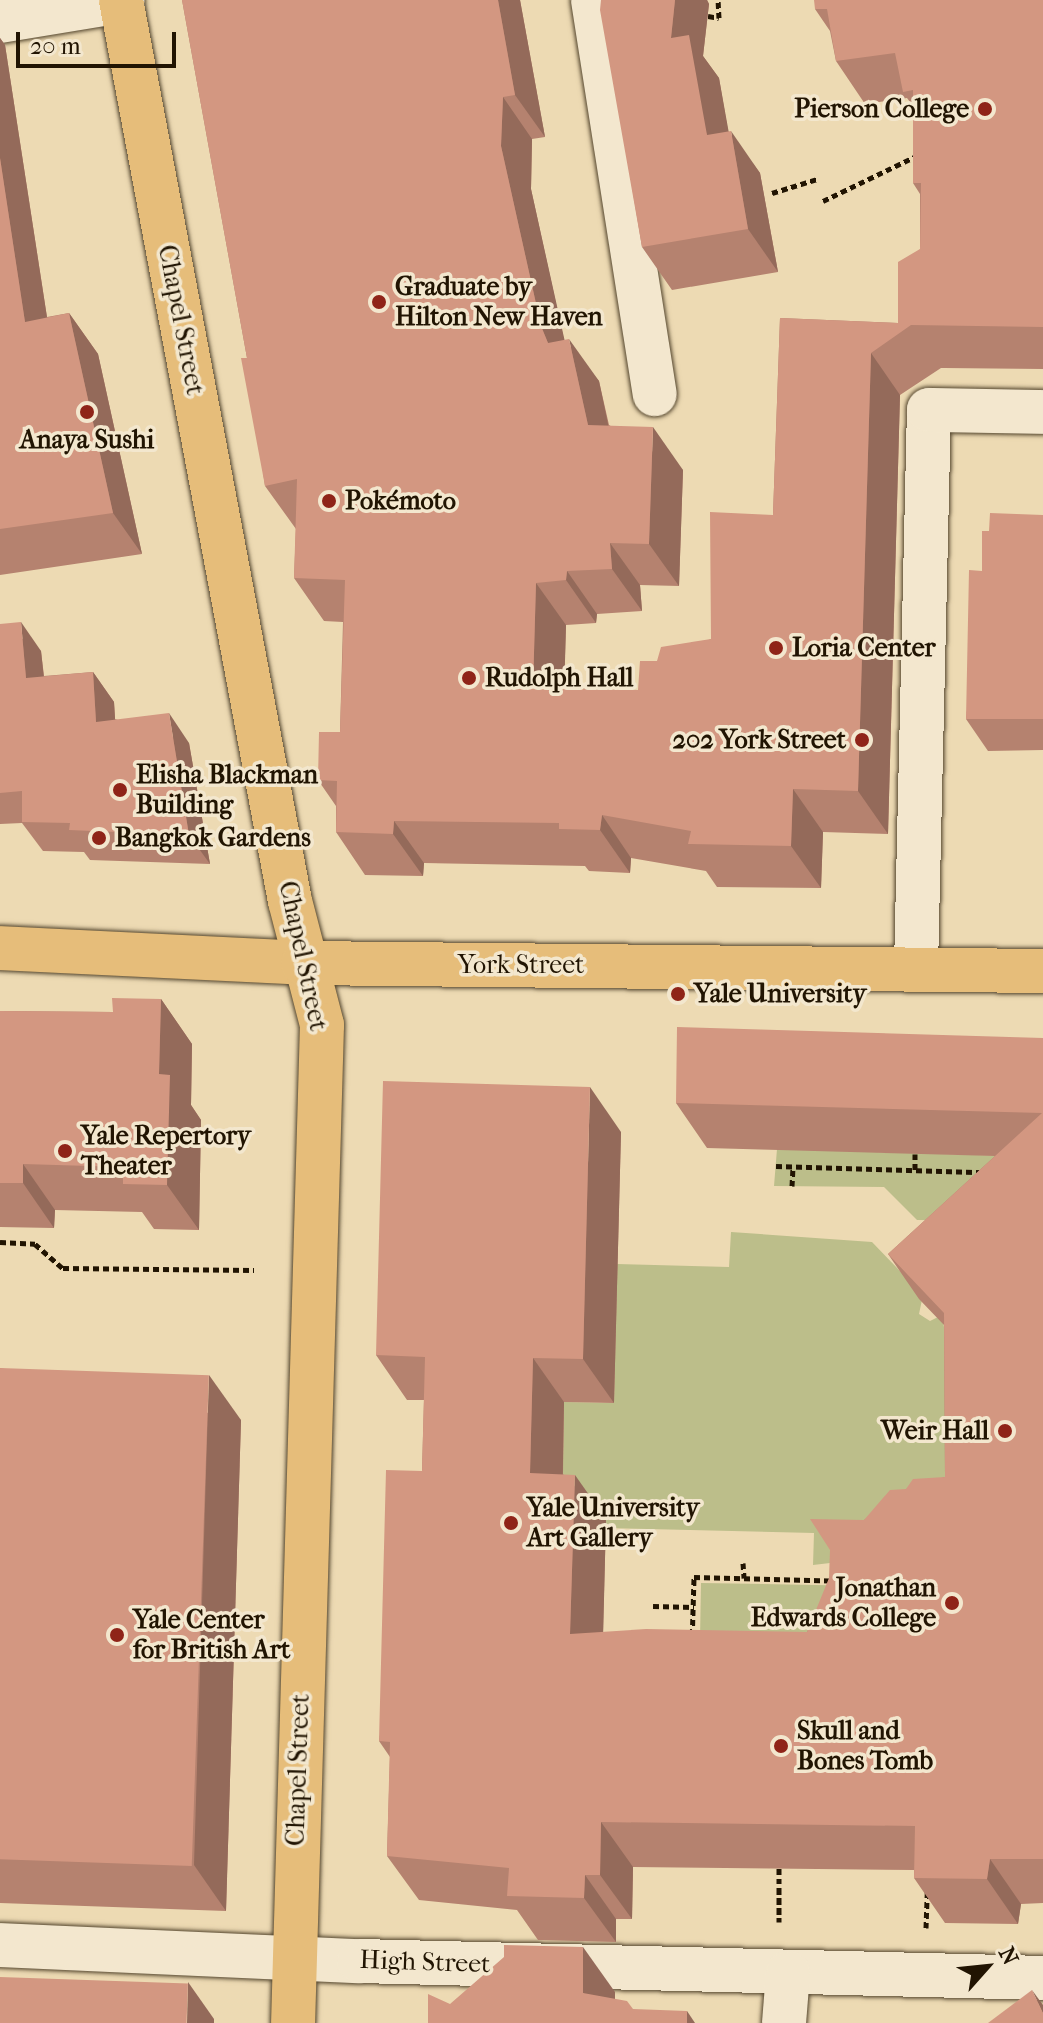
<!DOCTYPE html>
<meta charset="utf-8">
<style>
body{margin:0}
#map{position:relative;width:1043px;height:2023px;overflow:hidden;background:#eddab3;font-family:"IM FELL French Canon",serif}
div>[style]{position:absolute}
.green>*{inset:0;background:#bcbe8a;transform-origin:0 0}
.path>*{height:5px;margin-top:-2.5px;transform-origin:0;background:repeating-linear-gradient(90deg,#211402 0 6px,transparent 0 10px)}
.roads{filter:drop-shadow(0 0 2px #54462e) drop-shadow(0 0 2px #54462e)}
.minor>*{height:44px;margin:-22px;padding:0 22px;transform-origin:22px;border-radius:22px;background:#f3e7ce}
.major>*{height:44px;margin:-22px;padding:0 22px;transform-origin:22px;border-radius:22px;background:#e6bd7a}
.wall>*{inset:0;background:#b5826f}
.shaded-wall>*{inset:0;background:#946a5a}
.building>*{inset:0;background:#d39781;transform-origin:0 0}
.dots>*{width:22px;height:22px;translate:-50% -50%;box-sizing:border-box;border:4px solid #f3e7ce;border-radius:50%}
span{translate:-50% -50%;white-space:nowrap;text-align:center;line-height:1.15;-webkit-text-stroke:7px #f3e7ce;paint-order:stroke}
.poi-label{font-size:26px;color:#211402;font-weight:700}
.right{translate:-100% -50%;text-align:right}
.left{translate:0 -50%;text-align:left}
.street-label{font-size:26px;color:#211402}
.north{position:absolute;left:947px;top:1927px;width:80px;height:80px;-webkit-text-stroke:6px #f3e7ce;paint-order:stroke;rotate:63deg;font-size:22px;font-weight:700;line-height:32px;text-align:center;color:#211402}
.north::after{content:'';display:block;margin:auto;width:28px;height:36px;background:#211402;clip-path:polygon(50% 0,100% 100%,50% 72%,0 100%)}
.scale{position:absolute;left:16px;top:32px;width:160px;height:36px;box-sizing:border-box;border:4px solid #211402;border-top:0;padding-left:10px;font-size:24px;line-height:28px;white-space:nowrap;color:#211402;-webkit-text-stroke:6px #f3e7ce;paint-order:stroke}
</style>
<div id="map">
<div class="green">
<div style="clip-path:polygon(777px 1149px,1043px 1157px,994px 1221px,917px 1220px,884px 1187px,774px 1186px)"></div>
<div style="clip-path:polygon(731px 1232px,872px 1242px,923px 1295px,919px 1314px,930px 1321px,942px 1315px,976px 1522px,864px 1559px,813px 1565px,814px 1533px,605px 1528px,606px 1519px,562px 1518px,564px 1402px,614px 1403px,617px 1264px,729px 1267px)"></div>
<div style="left:701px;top:1583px;width:141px;height:52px;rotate:1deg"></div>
</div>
<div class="path">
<div style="left:708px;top:16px;width:11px;rotate:10deg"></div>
<div style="left:719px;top:18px;width:18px;rotate:-93deg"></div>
<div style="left:772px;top:193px;width:47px;rotate:-17.3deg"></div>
<div style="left:823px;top:201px;width:103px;rotate:-25.8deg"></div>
<div style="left:776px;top:1166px;width:207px;rotate:1.7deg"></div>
<div style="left:915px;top:1170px;width:16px;rotate:-90deg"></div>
<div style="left:792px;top:1186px;width:19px;rotate:-87deg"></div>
<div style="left:0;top:1242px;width:35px;rotate:3deg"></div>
<div style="left:35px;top:1244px;width:37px;rotate:41deg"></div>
<div style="left:63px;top:1268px;width:191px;rotate:0.6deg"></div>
<div style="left:743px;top:1563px;width:15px;rotate:86deg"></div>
<div style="left:694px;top:1577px;width:155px;rotate:1.5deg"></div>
<div style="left:849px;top:1581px;width:64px;rotate:91.8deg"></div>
<div style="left:847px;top:1645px;width:155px;rotate:180deg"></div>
<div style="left:692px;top:1645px;width:68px;rotate:-88.3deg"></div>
<div style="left:653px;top:1606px;width:41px;rotate:1.4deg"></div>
<div style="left:779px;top:1868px;width:54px;rotate:90deg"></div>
<div style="left:926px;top:1928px;width:38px;rotate:-88deg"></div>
</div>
<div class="roads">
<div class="minor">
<div style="left:593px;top:0;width:399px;rotate:81.1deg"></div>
<div style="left:0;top:21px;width:124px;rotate:-9.3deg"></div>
<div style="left:916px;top:968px;width:558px;rotate:-88.67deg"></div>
<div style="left:929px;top:410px;width:114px;rotate:1deg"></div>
<div style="left:0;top:1945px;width:359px;rotate:2.6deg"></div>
<div style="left:359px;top:1961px;width:684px;rotate:1.42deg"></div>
<div style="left:784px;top:2023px;width:50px;rotate:-85.4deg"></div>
</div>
<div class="major">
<div style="left:121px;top:0;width:917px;rotate:79.38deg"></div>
<div style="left:290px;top:901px;width:128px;rotate:75.5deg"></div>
<div style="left:322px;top:1025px;width:998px;rotate:91.66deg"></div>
<div style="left:0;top:948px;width:303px;rotate:2.8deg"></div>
<div style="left:303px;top:963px;width:740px;rotate:0.62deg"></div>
</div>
</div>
<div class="wall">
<div style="clip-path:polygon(182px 0,520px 0,545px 137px,532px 139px,531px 189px,564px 340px,599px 381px,609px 425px,683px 470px,679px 586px,640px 585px,642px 611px,597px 614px,596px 623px,566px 625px,564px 688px,638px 690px,657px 661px,711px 639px,773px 515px,780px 318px,898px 323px,920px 249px,920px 194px,913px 183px,913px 106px,907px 98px,865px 104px,836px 61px,830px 31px,815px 9px,1043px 0,1043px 369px,941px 368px,900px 395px,888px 834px,823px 832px,821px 888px,717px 887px,706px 871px,631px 858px,630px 873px,589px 871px,585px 866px,424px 863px,423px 876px,365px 875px,336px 832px,336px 806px,318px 780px,340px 732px,343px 622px,324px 621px,294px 578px,296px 529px,265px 486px,247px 358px)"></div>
<div style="clip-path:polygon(601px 0,707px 0,709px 4px,703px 56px,719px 78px,728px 131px,760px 173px,778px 272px,672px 290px,642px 247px)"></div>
<div style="clip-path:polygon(0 38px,5px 45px,47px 317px,69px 313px,98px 354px,142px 554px,0 575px)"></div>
<div style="clip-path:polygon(1043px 515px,1043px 750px,988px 751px,966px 719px,982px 571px,989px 531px)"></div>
<div style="clip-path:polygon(0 624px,41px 651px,44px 676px,93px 672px,114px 702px,115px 719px,189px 743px,210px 864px,90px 860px,84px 852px,43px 851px,22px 823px,0 824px)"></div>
<div style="clip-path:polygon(161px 999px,192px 1044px,191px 1105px,201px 1120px,199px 1230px,154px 1229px,142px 1212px,55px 1210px,54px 1228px,0 1227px,0 1011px,113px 1012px)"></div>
<div style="clip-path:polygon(1043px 1038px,1043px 1903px,1021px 1904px,1018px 1924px,945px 1923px,914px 1878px,914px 1870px,633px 1867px,632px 1919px,616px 1919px,616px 1942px,538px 1940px,517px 1910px,419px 1900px,387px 1856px,390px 1757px,379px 1741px,422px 1471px,424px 1400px,407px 1400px,376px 1355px,621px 1132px,614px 1403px,564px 1402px,563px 1474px,606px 1519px,603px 1632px,807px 1632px,864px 1520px,906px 1489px,945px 1477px,944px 1325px,919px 1299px,888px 1254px,995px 1156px,707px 1148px,676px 1103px)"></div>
<div style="clip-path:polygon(0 1368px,241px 1420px,226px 1911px,0 1903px)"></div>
</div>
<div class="shaded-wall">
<div style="clip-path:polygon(498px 0,520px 0,545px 137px,515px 95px)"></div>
<div style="clip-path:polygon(675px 0,707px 0,709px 4px,703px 56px,719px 78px,737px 178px,707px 135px,671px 38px)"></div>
<div style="clip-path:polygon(0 38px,5px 45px,54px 363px,25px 322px,0 158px)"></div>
<div style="clip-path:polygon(503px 97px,532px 139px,531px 189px,571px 369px,548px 343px,541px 326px,501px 146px)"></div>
<div style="clip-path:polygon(731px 131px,760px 173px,778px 272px,748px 229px)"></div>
<div style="clip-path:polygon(69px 313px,98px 354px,142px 554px,113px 513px)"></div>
<div style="clip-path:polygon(569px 339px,599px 381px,617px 467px,588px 425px)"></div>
<div style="clip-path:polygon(871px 353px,900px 395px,888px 834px,858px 791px)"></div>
<div style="clip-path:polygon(653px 427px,683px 470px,679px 586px,649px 544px)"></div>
<div style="clip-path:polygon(610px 543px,640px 585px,642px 611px,612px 569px)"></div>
<div style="clip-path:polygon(567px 571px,597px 614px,596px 623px,566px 580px)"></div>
<div style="clip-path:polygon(536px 583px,566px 625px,563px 731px,533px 688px)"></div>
<div style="clip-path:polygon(21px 622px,41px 651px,47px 707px,26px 678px)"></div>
<div style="clip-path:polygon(93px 672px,114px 702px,117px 751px,96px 722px)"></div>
<div style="clip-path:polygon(169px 713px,189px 743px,210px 864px,189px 835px)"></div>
<div style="clip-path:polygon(793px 789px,823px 832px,821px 888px,791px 846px)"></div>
<div style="clip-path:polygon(602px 815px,631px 858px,630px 873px,600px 830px)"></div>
<div style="clip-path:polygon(394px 821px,424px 863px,423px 876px,393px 834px)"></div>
<div style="clip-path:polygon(161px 999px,192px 1044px,191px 1105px,201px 1120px,199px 1230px,167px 1185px,159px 1074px)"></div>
<div style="clip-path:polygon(590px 1087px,621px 1132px,614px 1403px,583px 1359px)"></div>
<div style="clip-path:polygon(23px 1164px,55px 1210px,54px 1228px,23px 1183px)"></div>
<div style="clip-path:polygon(533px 1358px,564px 1402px,562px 1518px,530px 1473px)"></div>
<div style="clip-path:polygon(209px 1375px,241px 1420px,226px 1911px,194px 1865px)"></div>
<div style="clip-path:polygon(575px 1475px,606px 1519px,602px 1679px,570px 1634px)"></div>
<div style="clip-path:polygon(601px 1822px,633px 1867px,632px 1919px,600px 1875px)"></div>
<div style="clip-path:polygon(990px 1859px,1021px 1904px,1018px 1924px,987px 1879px)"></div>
<div style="clip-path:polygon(585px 1875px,616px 1919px,616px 1942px,584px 1898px)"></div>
<div style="clip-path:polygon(583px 1947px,615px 1992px,615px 2023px,583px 1993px)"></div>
<div style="clip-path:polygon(188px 1982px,214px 2019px,214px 2023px,187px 2023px)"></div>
<div style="clip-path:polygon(1032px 1990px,1043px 2005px,1043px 2014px)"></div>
<div style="clip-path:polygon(687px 2011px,695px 2023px,687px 2023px)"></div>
</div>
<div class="building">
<div style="clip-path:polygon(182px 0,498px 0,515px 95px,503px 97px,501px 146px,541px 326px,548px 343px,569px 339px,588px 425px,653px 427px,649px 544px,610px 543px,612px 569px,567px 571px,566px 580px,536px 583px,533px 688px,638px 690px,640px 661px,657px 661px,661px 647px,711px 639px,710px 512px,773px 515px,780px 318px,898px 323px,898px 262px,920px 249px,921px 183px,913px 183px,913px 90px,903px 92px,895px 53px,836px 61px,827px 9px,815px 9px,814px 0,1043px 0,1043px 327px,911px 325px,871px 353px,858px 791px,793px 789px,791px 846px,688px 844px,691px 831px,602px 815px,600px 830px,559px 829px,559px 823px,394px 821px,393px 834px,336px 832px,337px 781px,318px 780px,319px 732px,340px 732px,345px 580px,294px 578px,297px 479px,265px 486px,241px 358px,247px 358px)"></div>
<div style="clip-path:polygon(601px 0,675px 0,671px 38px,689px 35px,707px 135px,731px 131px,748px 229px,642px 247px,600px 10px)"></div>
<div style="clip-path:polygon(0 158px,25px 322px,69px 313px,113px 513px,0 529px)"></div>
<div style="clip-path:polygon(990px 513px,1043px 515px,1043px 719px,966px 719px,969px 570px,982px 571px,982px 531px,989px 531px)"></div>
<div style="clip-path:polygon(21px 622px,26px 678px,93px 672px,96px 722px,169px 713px,189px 835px,69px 830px,70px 823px,22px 822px,22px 791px,0 793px,0 624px)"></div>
<div style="clip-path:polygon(112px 998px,161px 999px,159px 1074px,170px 1075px,167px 1185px,123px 1184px,123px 1167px,23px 1164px,23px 1183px,0 1183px,0 1011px,113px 1012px)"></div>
<div style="clip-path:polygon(677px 1027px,1043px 1038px,1043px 1859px,990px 1859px,987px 1879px,914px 1878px,915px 1826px,601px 1822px,600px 1875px,585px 1875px,584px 1898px,507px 1896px,509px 1868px,387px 1856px,390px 1742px,379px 1741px,386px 1470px,422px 1471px,425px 1357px,376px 1355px,383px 1081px,590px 1087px,583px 1359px,533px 1358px,530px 1473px,575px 1475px,570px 1634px,646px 1629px,807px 1632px,829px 1578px,830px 1550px,810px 1519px,864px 1520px,890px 1490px,906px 1489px,913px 1479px,945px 1477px,944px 1313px,888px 1254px,1042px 1113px,676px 1103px)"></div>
<div style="left:0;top:1368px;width:209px;height:491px;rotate:2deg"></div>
<div style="clip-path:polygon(504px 1945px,583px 1947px,583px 1993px,627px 2001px,633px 2009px,687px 2011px,687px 2023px,428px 2023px,428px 1994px,450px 2004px,504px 1957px)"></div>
<div style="left:0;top:1977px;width:188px;height:46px;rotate:2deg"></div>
<div style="clip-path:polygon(1032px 1990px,1043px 2013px,1043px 2023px,988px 2023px)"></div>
</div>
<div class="dots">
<div style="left:985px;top:109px;background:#8f2418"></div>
<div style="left:379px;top:302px;background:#8f2418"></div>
<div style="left:87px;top:412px;background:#8f2418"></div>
<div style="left:329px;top:501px;background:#8f2418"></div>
<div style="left:776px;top:648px;background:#8f2418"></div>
<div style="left:469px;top:678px;background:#8f2418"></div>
<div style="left:862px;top:740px;background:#8f2418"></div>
<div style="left:120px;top:790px;background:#8f2418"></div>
<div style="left:99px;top:838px;background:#8f2418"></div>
<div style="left:678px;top:994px;background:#8f2418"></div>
<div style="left:65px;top:1151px;background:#8f2418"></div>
<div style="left:1005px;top:1431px;background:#8f2418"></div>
<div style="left:511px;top:1523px;background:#8f2418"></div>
<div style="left:952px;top:1603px;background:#8f2418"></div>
<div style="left:117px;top:1635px;background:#8f2418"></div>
<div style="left:781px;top:1746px;background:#8f2418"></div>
</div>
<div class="poi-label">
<span class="right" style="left:969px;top:109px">Pierson College</span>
<span class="left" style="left:395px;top:302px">Graduate by<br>Hilton New Haven</span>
<span style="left:87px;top:440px">Anaya Sushi</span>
<span class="left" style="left:345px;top:501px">Pokémoto</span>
<span class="left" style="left:792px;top:648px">Loria Center</span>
<span class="left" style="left:485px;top:678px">Rudolph Hall</span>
<span class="right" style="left:846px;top:740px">202 York Street</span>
<span class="left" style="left:136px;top:790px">Elisha Blackman<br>Building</span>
<span class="left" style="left:115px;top:838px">Bangkok Gardens</span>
<span class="left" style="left:694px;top:994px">Yale University</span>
<span class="left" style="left:81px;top:1151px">Yale Repertory<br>Theater</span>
<span class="right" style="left:989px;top:1431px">Weir Hall</span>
<span class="left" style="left:527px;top:1523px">Yale University<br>Art Gallery</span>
<span class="right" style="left:936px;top:1603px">Jonathan<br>Edwards College</span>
<span class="left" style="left:133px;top:1635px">Yale Center<br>for British Art</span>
<span class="left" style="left:797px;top:1746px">Skull and<br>Bones Tomb</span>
</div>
<div class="street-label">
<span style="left:181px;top:320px;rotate:79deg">Chapel Street</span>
<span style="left:303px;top:956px;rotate:78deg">Chapel Street</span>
<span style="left:521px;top:965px">York Street</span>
<span style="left:298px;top:1770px;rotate:-88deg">Chapel Street</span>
<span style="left:425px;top:1962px;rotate:2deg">High Street</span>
</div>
<div class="north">N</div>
<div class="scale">20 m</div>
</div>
